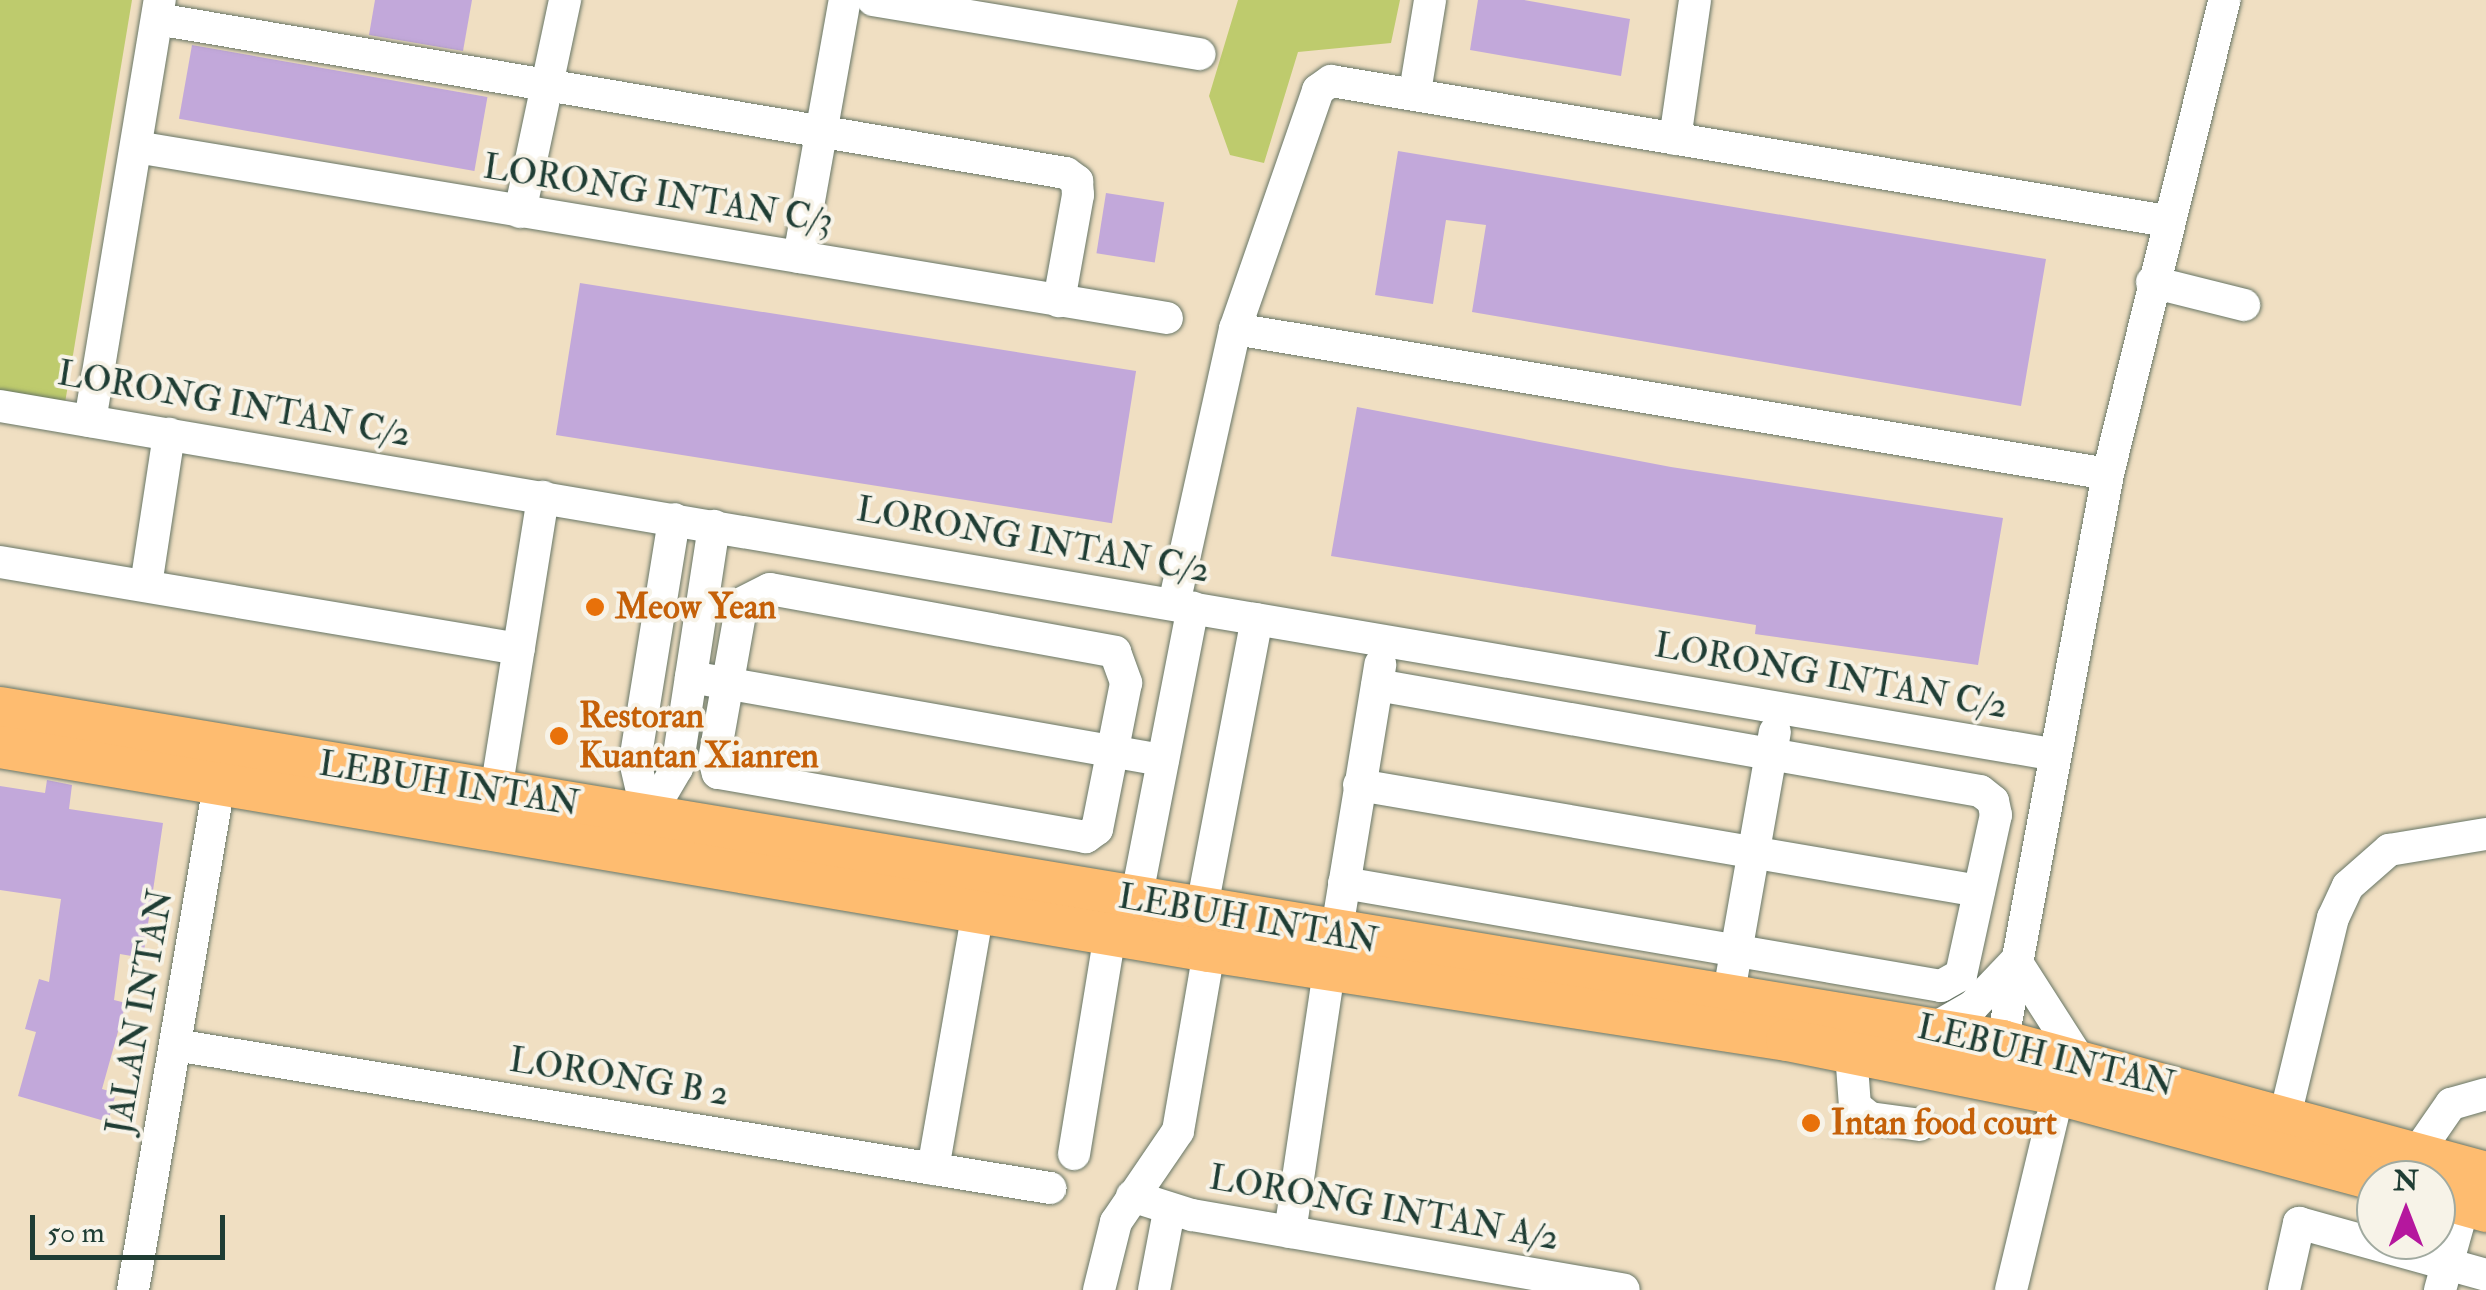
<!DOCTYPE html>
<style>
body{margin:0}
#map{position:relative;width:2486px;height:1290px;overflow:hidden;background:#f0dfc2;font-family:"IM FELL Double Pica",serif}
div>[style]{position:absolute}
.green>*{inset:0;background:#becb6d}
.building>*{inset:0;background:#c2a8da;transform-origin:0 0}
.roads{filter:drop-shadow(0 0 2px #687666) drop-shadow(0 0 2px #687666)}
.minor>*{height:32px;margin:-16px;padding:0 16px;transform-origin:16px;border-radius:16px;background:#fff}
.major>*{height:42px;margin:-21px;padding:0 21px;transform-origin:21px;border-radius:21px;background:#febc70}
.dots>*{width:28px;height:28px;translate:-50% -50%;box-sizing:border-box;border:5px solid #f7f3e8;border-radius:50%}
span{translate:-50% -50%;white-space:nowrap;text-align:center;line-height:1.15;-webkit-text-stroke:8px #f7f3e8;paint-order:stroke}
.street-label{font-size:35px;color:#1f3d34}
.food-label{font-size:35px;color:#c56008;font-weight:700}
.left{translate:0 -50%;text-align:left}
.north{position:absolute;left:2356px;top:1160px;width:100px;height:100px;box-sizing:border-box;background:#f7f3e8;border:2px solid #a1aaa0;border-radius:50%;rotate:0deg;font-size:28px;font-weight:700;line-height:40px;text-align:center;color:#1f3d34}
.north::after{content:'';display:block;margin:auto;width:35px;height:45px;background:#b5179e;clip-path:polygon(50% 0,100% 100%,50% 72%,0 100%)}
.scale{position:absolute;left:30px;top:1215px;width:195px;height:45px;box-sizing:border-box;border:5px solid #1f3d34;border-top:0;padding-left:12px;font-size:30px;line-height:35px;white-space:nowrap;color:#1f3d34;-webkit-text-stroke:8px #f7f3e8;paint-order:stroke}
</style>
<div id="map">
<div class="green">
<div style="clip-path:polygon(0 0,132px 0,65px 403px,0 391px)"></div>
<div style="clip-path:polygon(1238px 0,1400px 0,1391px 43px,1298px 52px,1264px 163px,1230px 155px,1209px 96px)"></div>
</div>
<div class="building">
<div style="clip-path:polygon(375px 0,472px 0,463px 51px,369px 35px)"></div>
<div style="clip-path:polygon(1478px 0,1524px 0,1630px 19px,1621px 76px,1470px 50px)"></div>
<div style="left:192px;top:45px;width:300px;height:75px;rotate:10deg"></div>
<div style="clip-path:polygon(1398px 151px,2046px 259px,2021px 406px,1472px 312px,1486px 225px,1446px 220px,1433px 304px,1375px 295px)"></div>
<div style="left:1106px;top:193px;width:59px;height:61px;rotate:9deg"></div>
<div style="left:580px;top:283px;width:563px;height:154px;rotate:9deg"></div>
<div style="clip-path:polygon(1357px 407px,1671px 467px,2003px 518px,1978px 665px,1755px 634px,1756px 625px,1331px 556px)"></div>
<div style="clip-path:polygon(47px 780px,72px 785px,69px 809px,163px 823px,143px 958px,120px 954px,114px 1000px,126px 1003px,102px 1089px,116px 1093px,108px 1122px,18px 1096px,36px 1032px,25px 1029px,39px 979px,49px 982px,61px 899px,0 890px,0 786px,45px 793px)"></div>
</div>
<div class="roads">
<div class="minor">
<div style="left:873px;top:0;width:331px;rotate:9.4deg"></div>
<div style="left:157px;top:19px;width:922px;rotate:9.62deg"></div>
<div style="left:1066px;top:173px;width:14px;rotate:36deg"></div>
<div style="left:1077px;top:181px;width:14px;rotate:86deg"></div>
<div style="left:1078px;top:195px;width:108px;rotate:100.2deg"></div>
<div style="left:1415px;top:92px;width:93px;rotate:-80.7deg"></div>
<div style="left:1675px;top:139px;width:140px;rotate:-81.8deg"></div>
<div style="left:136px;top:147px;width:1045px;rotate:9.42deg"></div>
<div style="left:520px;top:212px;width:217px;rotate:-78deg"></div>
<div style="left:799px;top:257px;width:261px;rotate:-79.9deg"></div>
<div style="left:2152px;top:282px;width:95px;rotate:14deg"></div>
<div style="left:1235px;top:329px;width:885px;rotate:9.43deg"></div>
<div style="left:0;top:406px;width:2081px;rotate:9.63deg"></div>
<div style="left:90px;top:421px;width:427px;rotate:-80.6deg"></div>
<div style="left:0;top:562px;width:526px;rotate:9.52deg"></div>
<div style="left:146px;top:585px;width:153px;rotate:-81.3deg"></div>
<div style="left:770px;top:589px;width:351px;rotate:10.3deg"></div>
<div style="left:1115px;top:652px;width:33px;rotate:70deg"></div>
<div style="left:1126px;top:683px;width:149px;rotate:101.2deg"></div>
<div style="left:1097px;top:829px;width:14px;rotate:144deg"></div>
<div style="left:1086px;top:837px;width:374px;rotate:-170.1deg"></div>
<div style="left:718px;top:773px;width:14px;rotate:-107deg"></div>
<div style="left:714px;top:760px;width:159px;rotate:-79.9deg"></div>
<div style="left:742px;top:603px;width:31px;rotate:-27deg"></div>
<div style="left:1174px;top:604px;width:282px;rotate:-77.5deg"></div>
<div style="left:1235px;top:329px;width:253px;rotate:-70.8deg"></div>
<div style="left:1318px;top:90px;width:16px;rotate:-35deg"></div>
<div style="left:1331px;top:81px;width:848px;rotate:9.51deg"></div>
<div style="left:691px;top:677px;width:479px;rotate:10deg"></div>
<div style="left:1359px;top:785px;width:629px;rotate:9.7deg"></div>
<div style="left:496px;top:791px;width:298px;rotate:-80.9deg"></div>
<div style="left:648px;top:817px;width:57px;rotate:-59.4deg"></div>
<div style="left:677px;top:768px;width:245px;rotate:-81.3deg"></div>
<div style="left:645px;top:835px;width:18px;rotate:-81deg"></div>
<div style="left:648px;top:817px;width:57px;rotate:-103.1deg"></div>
<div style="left:635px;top:761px;width:245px;rotate:-80.8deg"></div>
<div style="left:1344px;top:883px;width:606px;rotate:9.79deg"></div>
<div style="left:1941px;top:986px;width:23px;rotate:-29deg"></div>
<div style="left:1961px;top:975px;width:164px;rotate:-77.7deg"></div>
<div style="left:1996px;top:815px;width:14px;rotate:-102deg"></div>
<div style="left:1993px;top:801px;width:16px;rotate:-142deg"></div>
<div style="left:1980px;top:791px;width:612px;rotate:-170.03deg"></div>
<div style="left:1136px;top:900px;width:298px;rotate:-79deg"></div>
<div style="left:1201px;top:912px;width:298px;rotate:-79.2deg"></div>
<div style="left:1336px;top:935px;width:274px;rotate:-80.7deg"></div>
<div style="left:2016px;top:961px;width:119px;rotate:57.4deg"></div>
<div style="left:1729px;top:992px;width:264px;rotate:-80deg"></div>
<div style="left:1933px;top:1029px;width:46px;rotate:-29.9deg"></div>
<div style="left:1973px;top:1006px;width:62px;rotate:-46.3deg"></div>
<div style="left:175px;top:1045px;width:887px;rotate:9.28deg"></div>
<div style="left:1851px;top:1052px;width:54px;rotate:85.8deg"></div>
<div style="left:1855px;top:1106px;width:19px;rotate:39deg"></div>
<div style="left:1870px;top:1118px;width:50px;rotate:8deg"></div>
<div style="left:1999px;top:1060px;width:596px;rotate:-79.46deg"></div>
<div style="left:2108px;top:474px;width:488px;rotate:-76.2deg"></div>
<div style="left:2285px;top:1116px;width:204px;rotate:-76.4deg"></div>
<div style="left:2333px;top:918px;width:35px;rotate:-65deg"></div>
<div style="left:2348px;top:886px;width:55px;rotate:-41.3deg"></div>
<div style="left:2389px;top:850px;width:98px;rotate:-9.4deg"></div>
<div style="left:2417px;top:1153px;width:60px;rotate:-55.2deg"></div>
<div style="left:2451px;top:1104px;width:36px;rotate:-16deg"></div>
<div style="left:1074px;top:1154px;width:223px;rotate:-80.7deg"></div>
<div style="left:933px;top:1169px;width:262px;rotate:-80.1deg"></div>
<div style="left:1132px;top:1196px;width:63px;rotate:17.6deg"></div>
<div style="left:1192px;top:1215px;width:438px;rotate:9.8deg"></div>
<div style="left:1290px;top:1232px;width:265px;rotate:-81.5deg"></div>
<div style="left:133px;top:1290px;width:536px;rotate:-80.33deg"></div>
<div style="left:1099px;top:1290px;width:70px;rotate:-76deg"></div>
<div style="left:1116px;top:1222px;width:110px;rotate:-55.7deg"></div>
<div style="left:1178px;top:1131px;width:183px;rotate:-80.2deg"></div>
<div style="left:1154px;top:1290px;width:80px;rotate:-79.2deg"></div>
<div style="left:2011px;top:1290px;width:202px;rotate:-76.5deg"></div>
<div style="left:2284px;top:1290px;width:69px;rotate:-77.4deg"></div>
<div style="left:2299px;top:1223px;width:194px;rotate:15.5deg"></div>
<div style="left:2440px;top:1290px;width:89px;rotate:-74.4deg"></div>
</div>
<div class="major">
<div style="left:0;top:708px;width:2030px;rotate:9.44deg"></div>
<div style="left:2002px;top:1041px;width:502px;rotate:15.26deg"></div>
<div style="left:0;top:747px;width:1226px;rotate:9.58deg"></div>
<div style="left:1209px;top:951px;width:585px;rotate:8.75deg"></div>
<div style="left:1787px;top:1040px;width:276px;rotate:11.3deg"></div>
<div style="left:2058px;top:1094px;width:329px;rotate:15.1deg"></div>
<div style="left:2436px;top:1197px;width:52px;rotate:15.6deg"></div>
</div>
</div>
<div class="dots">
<div style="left:595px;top:607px;background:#e8710a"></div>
<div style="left:559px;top:736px;background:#e8710a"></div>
<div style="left:1811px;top:1123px;background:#e8710a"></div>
</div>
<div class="street-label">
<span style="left:658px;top:194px;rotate:9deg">LORONG INTAN C/3</span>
<span style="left:234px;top:404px;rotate:10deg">LORONG INTAN C/2</span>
<span style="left:1033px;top:540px;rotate:10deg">LORONG INTAN C/2</span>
<span style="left:1831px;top:676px;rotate:10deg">LORONG INTAN C/2</span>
<span style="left:449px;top:784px;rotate:9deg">LEBUH INTAN</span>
<span style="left:1248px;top:919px;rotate:10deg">LEBUH INTAN</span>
<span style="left:140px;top:1012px;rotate:-80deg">JALAN INTAN</span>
<span style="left:2046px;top:1056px;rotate:13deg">LEBUH INTAN</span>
<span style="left:619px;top:1077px;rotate:9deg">LORONG B 2</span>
<span style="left:1384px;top:1208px;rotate:10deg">LORONG INTAN A/2</span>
</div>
<div class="food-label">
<span class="left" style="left:615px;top:607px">Meow Yean</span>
<span class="left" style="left:579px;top:736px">Restoran<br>Kuantan Xianren</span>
<span class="left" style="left:1831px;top:1123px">Intan food court</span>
</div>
<div class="north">N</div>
<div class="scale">50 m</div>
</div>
